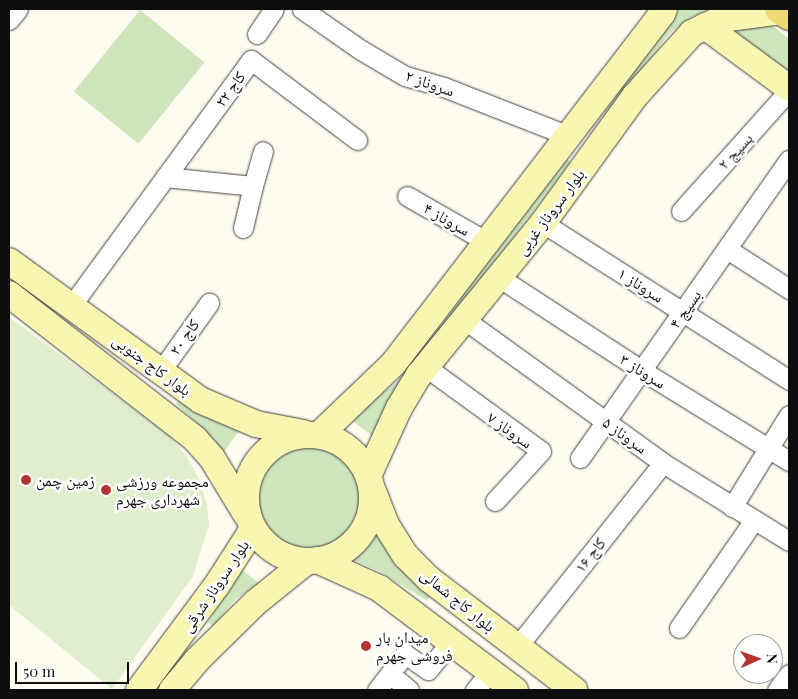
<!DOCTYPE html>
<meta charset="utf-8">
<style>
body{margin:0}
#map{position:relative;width:798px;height:699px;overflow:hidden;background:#fefcf1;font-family:"Playfair Display","Noto Naskh Arabic",serif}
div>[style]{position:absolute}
.green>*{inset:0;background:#cfe6bc;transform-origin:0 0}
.round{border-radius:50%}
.pitch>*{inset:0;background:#e0eecd}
.roads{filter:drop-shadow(0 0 1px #414141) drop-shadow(0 0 1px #414141)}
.street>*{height:19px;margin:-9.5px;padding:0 9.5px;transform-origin:9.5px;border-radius:9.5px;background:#fff}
.secondary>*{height:26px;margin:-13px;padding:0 13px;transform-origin:13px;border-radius:13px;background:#f9f6b1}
.secondary>.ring{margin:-13px;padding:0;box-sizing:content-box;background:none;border:26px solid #f9f6b1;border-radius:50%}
.primary>*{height:28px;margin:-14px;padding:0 14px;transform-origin:14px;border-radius:14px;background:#eed871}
.dots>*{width:14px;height:14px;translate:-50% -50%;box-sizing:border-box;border:2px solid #fff;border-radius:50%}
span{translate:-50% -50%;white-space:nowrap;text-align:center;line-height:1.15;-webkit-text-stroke:5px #fff;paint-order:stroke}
.street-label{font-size:16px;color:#0e0e0e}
.poi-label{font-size:16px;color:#0e0e0e}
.left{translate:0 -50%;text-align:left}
.frame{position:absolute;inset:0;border:10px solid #0e0e0e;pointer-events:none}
.north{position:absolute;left:733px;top:634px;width:50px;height:50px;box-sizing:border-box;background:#fff;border:1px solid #9f9f9f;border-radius:50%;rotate:88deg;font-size:14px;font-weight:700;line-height:20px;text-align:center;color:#0e0e0e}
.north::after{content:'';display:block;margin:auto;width:18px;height:22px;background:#b43431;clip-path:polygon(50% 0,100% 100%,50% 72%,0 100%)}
.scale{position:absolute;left:15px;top:662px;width:114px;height:22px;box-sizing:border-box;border:2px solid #0e0e0e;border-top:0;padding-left:6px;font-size:15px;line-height:18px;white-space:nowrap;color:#0e0e0e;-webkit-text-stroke:4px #fff;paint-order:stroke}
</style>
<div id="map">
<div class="green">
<div style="clip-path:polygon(671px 9px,710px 9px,691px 17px,670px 33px,603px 121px,601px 120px)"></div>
<div style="left:140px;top:10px;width:83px;height:105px;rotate:39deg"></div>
<div style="clip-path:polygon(765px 20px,789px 39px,789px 76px,732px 34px)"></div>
<div style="clip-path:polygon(567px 159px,571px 162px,432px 346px,429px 342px,457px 304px,461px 293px)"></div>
<div style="clip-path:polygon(405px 374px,375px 445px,369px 433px,348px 418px,389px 389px)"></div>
<div style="clip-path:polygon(180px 397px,242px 427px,223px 453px,210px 435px,176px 404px)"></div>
<div class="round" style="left:256px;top:442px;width:110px;height:110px"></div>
<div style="clip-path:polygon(375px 521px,433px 593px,427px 601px,379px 571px,346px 557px,362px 548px,371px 535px)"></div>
<div style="clip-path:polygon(237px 566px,259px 583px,236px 599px,213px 626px,208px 622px,227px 593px)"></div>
</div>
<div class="pitch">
<div style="clip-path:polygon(9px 317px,168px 434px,185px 454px,198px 477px,207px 504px,209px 525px,193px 576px,112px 689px,9px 605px)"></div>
</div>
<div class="roads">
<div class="street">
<div style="left:302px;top:9px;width:72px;rotate:34.8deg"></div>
<div style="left:361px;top:50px;width:51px;rotate:30.6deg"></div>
<div style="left:405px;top:76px;width:41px;rotate:15.8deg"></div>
<div style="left:444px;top:87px;width:134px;rotate:21.4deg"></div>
<div style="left:9px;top:20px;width:14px;rotate:-51deg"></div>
<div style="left:257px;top:34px;width:30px;rotate:-56deg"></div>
<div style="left:165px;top:177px;width:88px;rotate:5.8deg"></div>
<div style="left:253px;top:186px;width:36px;rotate:-74deg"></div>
<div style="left:407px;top:196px;width:92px;rotate:29.9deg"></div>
<div style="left:681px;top:211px;width:162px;rotate:-48.2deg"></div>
<div style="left:543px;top:223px;width:292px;rotate:32.5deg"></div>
<div style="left:243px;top:228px;width:43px;rotate:-76.6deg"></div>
<div style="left:727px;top:249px;width:74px;rotate:32.8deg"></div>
<div style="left:500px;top:278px;width:168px;rotate:33.1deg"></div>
<div style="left:641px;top:370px;width:174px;rotate:31.6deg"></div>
<div style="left:71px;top:306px;width:305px;rotate:-53.8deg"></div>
<div style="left:251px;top:60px;width:133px;rotate:37deg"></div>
<div style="left:465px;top:320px;width:244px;rotate:35.8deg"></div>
<div style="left:663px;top:463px;width:148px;rotate:31.8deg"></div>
<div style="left:426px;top:367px;width:142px;rotate:36.1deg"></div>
<div style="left:541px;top:451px;width:68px;rotate:132.6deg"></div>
<div style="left:160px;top:372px;width:85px;rotate:-54.6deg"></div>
<div style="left:580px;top:458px;width:364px;rotate:-55deg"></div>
<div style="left:732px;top:507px;width:108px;rotate:-58.2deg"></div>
<div style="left:679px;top:628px;width:131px;rotate:-55.2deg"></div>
<div style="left:517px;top:647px;width:235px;rotate:-51.6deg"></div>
<div style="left:390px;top:674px;width:25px;rotate:40deg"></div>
<div style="left:377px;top:690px;width:46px;rotate:-52.1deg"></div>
<div style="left:405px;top:654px;width:28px;rotate:35deg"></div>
<div style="left:428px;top:670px;width:36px;rotate:-51deg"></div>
<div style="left:475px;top:690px;width:23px;rotate:-50deg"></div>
<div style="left:777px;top:690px;width:20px;rotate:-53deg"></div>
</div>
<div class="secondary">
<div style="left:705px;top:26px;width:104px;rotate:36.4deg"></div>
<div style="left:9px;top:261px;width:236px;rotate:36deg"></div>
<div style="left:200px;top:400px;width:61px;rotate:23.2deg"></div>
<div style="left:256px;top:424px;width:48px;rotate:10.8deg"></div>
<div style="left:9px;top:294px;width:236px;rotate:37.9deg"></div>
<div style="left:195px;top:439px;width:25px;rotate:48deg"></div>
<div style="left:212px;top:458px;width:66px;rotate:58.7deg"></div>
<div style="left:319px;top:435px;width:104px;rotate:-43.8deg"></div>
<div style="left:394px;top:363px;width:440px;rotate:-52.5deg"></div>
<div style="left:662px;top:14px;width:5px;rotate:-68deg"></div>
<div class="ring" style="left:246px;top:435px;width:100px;height:100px"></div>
<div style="left:368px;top:476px;width:75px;rotate:-65.5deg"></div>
<div style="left:399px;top:408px;width:39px;rotate:-59deg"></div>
<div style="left:419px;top:375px;width:196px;rotate:-50.8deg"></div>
<div style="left:543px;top:223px;width:157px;rotate:-54.1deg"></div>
<div style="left:635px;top:96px;width:85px;rotate:-47.9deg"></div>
<div style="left:692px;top:33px;width:32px;rotate:-26deg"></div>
<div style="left:721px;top:19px;width:63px;rotate:-7.4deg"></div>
<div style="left:373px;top:491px;width:34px;rotate:69deg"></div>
<div style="left:385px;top:523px;width:39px;rotate:58deg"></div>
<div style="left:406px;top:556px;width:33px;rotate:45deg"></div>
<div style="left:429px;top:579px;width:183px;rotate:37.4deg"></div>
<div style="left:317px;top:560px;width:68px;rotate:24.3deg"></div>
<div style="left:379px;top:588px;width:170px;rotate:36.9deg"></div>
<div style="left:139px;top:690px;width:131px;rotate:-53.4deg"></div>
<div style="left:217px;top:585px;width:67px;rotate:-57.3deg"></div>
<div style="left:172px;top:690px;width:39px;rotate:-50deg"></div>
<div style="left:197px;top:660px;width:81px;rotate:-44.5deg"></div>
<div style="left:255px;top:603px;width:67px;rotate:-38.9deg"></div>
</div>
<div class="primary">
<div style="left:779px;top:9px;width:12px;rotate:35deg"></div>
</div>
</div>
<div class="dots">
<div style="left:26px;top:480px;background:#b43431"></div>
<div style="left:106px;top:490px;background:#b43431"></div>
<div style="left:366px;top:646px;background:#b43431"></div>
</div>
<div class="street-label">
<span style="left:430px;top:83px;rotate:19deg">سروناز ۲</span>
<span style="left:230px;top:89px;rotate:-54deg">کاج ۲۲</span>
<span style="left:735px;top:151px;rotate:-48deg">بسیج ۲</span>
<span style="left:550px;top:212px;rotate:-53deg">بلوار سروناز غربی</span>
<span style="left:447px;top:219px;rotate:30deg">سروناز ۴</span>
<span style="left:641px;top:285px;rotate:32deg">سروناز ۱</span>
<span style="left:685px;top:309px;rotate:-55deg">بسیج ۴</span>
<span style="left:184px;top:337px;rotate:-55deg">کاج ۲۰</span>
<span style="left:152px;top:365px;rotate:36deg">بلوار کاج جنوبی</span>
<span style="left:643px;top:371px;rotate:32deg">سروناز ۳</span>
<span style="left:510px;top:430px;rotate:35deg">سروناز ۷</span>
<span style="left:625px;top:435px;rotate:36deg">سروناز ۵</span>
<span style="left:590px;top:555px;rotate:-52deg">کاج ۱۶</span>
<span style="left:215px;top:586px;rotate:-56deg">بلوار سروناز شرقی</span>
<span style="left:458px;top:600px;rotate:39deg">بلوار کاج شمالی</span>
</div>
<div class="poi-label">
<span class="left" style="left:36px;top:480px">زمین چمن</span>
<span class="left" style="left:116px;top:490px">مجموعه ورزشی<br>شهرداری جهرم</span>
<span class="left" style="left:376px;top:646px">میدان بار<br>فروشی جهرم</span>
</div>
<div class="frame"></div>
<div class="north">N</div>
<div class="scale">50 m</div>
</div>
